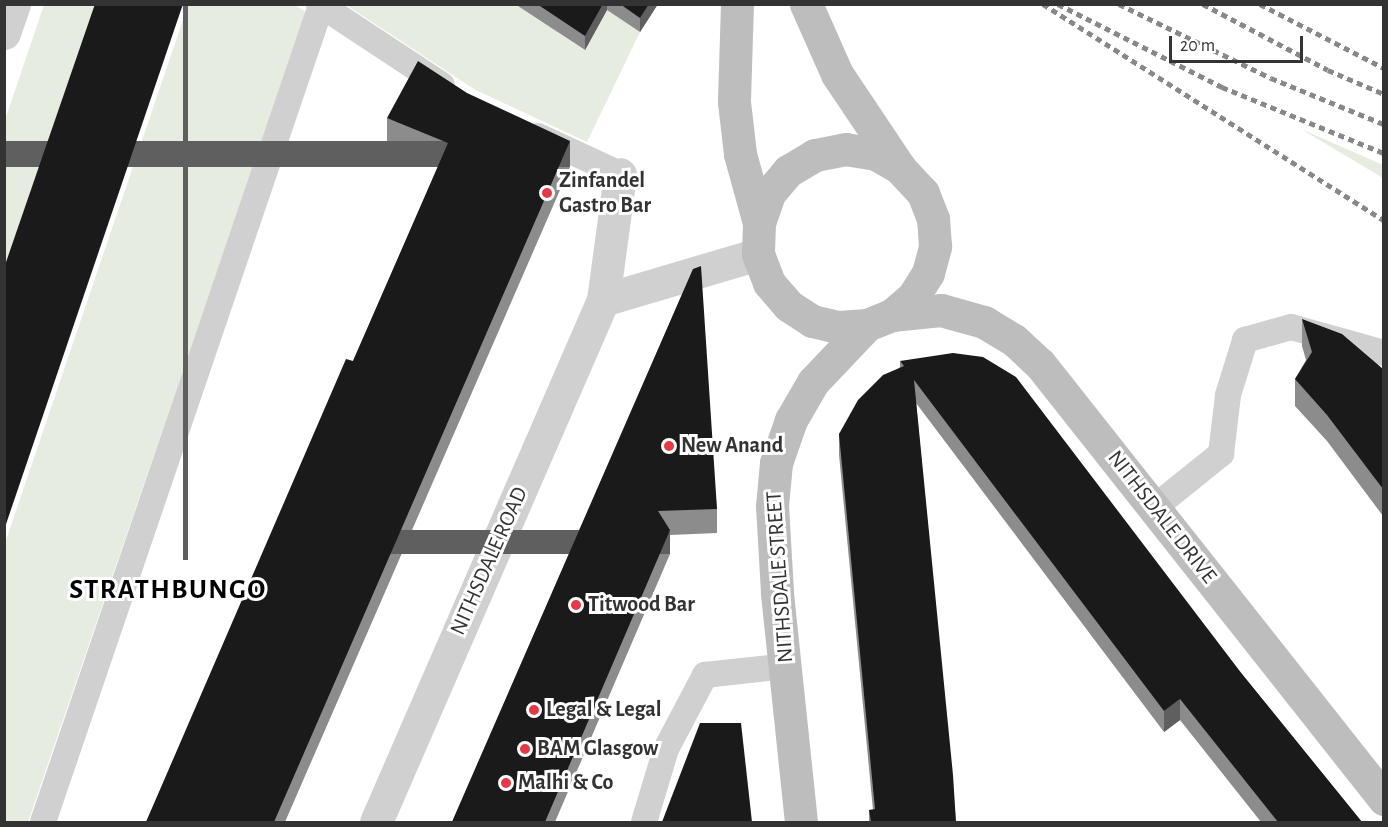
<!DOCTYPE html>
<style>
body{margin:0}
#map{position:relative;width:1388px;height:827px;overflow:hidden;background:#fff;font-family:"Alegreya Sans",sans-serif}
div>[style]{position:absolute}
.green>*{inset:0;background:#e6ecdf}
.lane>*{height:26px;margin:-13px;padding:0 13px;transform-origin:13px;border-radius:13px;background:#d0d0d0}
.street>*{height:33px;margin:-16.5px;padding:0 16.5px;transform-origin:16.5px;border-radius:16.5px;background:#d0d0d0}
.secondary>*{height:33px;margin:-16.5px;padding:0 16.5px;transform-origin:16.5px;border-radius:16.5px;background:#bdbdbd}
.rail>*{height:4.5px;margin-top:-2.25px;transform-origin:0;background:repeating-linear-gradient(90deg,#888 0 6px,transparent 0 10.5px)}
.wall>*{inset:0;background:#8c8c8c}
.shaded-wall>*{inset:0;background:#5f5f5f;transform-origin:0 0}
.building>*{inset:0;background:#1a1a1a}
.dots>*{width:16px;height:16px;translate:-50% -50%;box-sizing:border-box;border:3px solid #fff;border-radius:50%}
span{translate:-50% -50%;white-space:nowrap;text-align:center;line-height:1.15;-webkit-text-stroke:6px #fff;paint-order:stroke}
.poi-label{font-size:22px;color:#333;font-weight:700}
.left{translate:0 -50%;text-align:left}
.street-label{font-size:22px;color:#333}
.district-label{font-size:28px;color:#000;font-weight:700;letter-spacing:1.5px}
.frame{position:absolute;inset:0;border:6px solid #333;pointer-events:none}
.scale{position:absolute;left:1169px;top:36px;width:134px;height:27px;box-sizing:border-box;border:3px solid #333;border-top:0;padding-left:8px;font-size:18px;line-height:21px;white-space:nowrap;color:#333;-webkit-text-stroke:4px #fff;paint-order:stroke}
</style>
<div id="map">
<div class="green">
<div style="clip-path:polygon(44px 5px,99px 5px,5px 288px,5px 120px)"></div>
<div style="clip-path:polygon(188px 5px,295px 5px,306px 12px,28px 822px,5px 822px,4px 546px)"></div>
<div style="clip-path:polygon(346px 5px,573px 6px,557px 32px,584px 50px,607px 10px,640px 32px,587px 142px,474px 89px)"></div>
<div style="clip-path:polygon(1301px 129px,1383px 165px,1383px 178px)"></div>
</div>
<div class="lane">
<div style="left:319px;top:4px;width:147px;rotate:33.4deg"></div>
<div style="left:538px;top:136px;width:90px;rotate:24.9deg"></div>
<div style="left:1155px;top:507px;width:85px;rotate:-38.8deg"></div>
<div style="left:1221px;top:454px;width:59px;rotate:-83.2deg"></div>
<div style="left:1228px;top:395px;width:58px;rotate:-72.8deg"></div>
<div style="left:1245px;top:340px;width:48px;rotate:-15.8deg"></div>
<div style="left:1291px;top:327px;width:97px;rotate:15.6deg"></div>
<div style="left:43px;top:822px;width:862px;rotate:-71.19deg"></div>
<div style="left:644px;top:822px;width:76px;rotate:-73.2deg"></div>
<div style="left:666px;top:749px;width:84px;rotate:-62.2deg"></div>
<div style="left:705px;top:675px;width:81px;rotate:-6.3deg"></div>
</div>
<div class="street">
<div style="left:4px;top:33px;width:31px;rotate:-71deg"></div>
<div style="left:603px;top:300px;width:162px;rotate:-16.5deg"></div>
<div style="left:376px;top:822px;width:569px;rotate:-66.5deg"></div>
<div style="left:603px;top:300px;width:127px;rotate:-82.3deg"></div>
</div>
<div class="secondary">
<div style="left:737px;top:4px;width:98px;rotate:91.8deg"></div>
<div style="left:734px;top:102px;width:52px;rotate:83.4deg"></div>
<div style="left:740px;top:154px;width:72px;rotate:74.6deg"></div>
<div style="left:759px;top:223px;width:31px;rotate:92deg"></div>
<div style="left:758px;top:254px;width:31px;rotate:69deg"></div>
<div style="left:769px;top:283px;width:30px;rotate:49deg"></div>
<div style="left:789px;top:306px;width:27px;rotate:33deg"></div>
<div style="left:812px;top:321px;width:28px;rotate:13deg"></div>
<div style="left:839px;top:327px;width:28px;rotate:-4deg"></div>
<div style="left:867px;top:325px;width:27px;rotate:-22deg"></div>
<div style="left:892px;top:315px;width:28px;rotate:-41deg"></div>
<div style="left:913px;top:297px;width:28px;rotate:-58deg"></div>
<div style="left:928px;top:273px;width:28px;rotate:-75deg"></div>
<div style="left:935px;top:246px;width:27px;rotate:-94deg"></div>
<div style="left:933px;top:219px;width:28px;rotate:-111deg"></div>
<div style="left:923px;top:193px;width:34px;rotate:-133deg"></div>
<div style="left:900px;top:168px;width:28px;rotate:-150deg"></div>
<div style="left:876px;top:154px;width:30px;rotate:-171deg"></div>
<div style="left:846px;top:149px;width:32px;rotate:169deg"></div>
<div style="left:815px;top:155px;width:31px;rotate:149deg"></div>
<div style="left:788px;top:171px;width:30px;rotate:130deg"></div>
<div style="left:769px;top:194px;width:31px;rotate:109deg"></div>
<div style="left:806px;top:4px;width:77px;rotate:66.1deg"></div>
<div style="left:837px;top:74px;width:113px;rotate:56.2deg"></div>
<div style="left:892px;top:315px;width:49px;rotate:-5.8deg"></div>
<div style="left:941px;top:310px;width:45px;rotate:15.6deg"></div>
<div style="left:984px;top:322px;width:35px;rotate:31deg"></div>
<div style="left:1014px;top:340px;width:35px;rotate:43deg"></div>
<div style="left:1040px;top:364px;width:555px;rotate:51.66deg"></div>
<div style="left:801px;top:822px;width:231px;rotate:-96deg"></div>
<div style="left:777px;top:592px;width:86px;rotate:-93.3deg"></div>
<div style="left:772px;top:506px;width:43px;rotate:-84.7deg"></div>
<div style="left:776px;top:463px;width:46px;rotate:-70.8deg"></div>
<div style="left:791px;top:420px;width:44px;rotate:-59.9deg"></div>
<div style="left:813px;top:382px;width:79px;rotate:-46.5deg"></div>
</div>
<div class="rail">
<div style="left:1043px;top:4px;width:404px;rotate:32.4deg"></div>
<div style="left:1058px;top:4px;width:184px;rotate:26.8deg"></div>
<div style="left:1222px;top:87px;width:175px;rotate:22.2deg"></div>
<div style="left:1119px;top:4px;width:169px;rotate:26deg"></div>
<div style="left:1271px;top:78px;width:122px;rotate:22.2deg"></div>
<div style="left:1203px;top:4px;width:141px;rotate:27.8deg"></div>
<div style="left:1328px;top:70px;width:61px;rotate:23.2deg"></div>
<div style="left:1260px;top:4px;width:140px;rotate:27.3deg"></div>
</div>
<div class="wall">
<div style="clip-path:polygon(515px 4px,658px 4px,640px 32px,607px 10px,585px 50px)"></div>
<div style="clip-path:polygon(387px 118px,570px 167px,285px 822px,146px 822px,353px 361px,439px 165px,387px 143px)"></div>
<div style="clip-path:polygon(693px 269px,717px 509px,717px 533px,670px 535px,670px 554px,555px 822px,452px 822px)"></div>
<div style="clip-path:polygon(1302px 319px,1383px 369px,1383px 516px,1327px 441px,1295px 406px,1295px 379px,1306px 360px,1302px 346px)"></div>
<div style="clip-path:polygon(900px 361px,1242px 674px,1362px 822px,1261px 822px,1180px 720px,1164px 732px,916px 403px,956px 822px,869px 822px,869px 810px,873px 810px,839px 455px,839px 434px,900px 367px)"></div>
</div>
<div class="shaded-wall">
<div style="left:183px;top:4px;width:5px;height:556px"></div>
<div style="clip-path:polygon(603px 4px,607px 4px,607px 10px,585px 50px,585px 36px)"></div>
<div style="clip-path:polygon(649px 4px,658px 4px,640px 32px,640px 18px)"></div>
<div style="left:570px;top:141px;width:26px;height:743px;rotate:90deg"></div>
<div style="left:670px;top:530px;width:24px;height:318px;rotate:90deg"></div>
<div style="clip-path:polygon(1180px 699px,1180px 720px,1164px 732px,1164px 711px)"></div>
</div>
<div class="building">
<div style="clip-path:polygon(95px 4px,183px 4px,4px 530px,4px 268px)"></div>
<div style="clip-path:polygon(537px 4px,603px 4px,585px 36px)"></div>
<div style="clip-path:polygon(620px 4px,649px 4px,640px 18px)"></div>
<div style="clip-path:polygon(418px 61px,467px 93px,570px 141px,274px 822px,146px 822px,346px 359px,353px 361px,448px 143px,387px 118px)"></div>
<div style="clip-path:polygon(701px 266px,717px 509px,658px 511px,670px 530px,545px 822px,452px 822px,693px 269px)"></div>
<div style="clip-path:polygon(1302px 319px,1342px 334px,1383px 369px,1383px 489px,1327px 415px,1295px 379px,1312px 352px)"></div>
<div style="clip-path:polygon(953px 353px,983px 357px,1016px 377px,1242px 674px,1362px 822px,1278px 822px,1180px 699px,1164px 711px,914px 380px,953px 775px,956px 822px,871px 822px,869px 810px,875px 809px,839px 434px,858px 400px,883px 375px,904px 366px,900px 361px)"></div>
<div style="clip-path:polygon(700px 723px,741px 723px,752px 822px,662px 822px)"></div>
</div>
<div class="dots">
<div style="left:547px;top:193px;background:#e63946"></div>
<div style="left:669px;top:446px;background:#e63946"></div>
<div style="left:576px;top:605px;background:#e63946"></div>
<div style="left:534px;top:710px;background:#e63946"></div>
<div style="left:525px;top:749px;background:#e63946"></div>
<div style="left:506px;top:783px;background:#e63946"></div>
</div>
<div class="poi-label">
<span class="left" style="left:559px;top:193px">Zinfandel<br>Gastro Bar</span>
<span class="left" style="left:681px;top:446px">New Anand</span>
<span class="left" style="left:588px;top:605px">Titwood Bar</span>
<span class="left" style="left:546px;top:710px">Legal &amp; Legal</span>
<span class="left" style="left:537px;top:749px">BAM Glasgow</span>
<span class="left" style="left:518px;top:783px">Malhi &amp; Co</span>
</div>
<div class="street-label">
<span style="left:1162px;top:517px;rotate:52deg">NITHSDALE DRIVE</span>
<span style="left:489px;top:561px;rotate:-66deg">NITHSDALE ROAD</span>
<span style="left:780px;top:577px;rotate:-94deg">NITHSDALE STREET</span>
</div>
<div class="district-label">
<span style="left:168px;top:590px">STRATHBUNGO</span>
</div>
<div class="frame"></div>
<div class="scale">20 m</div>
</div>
